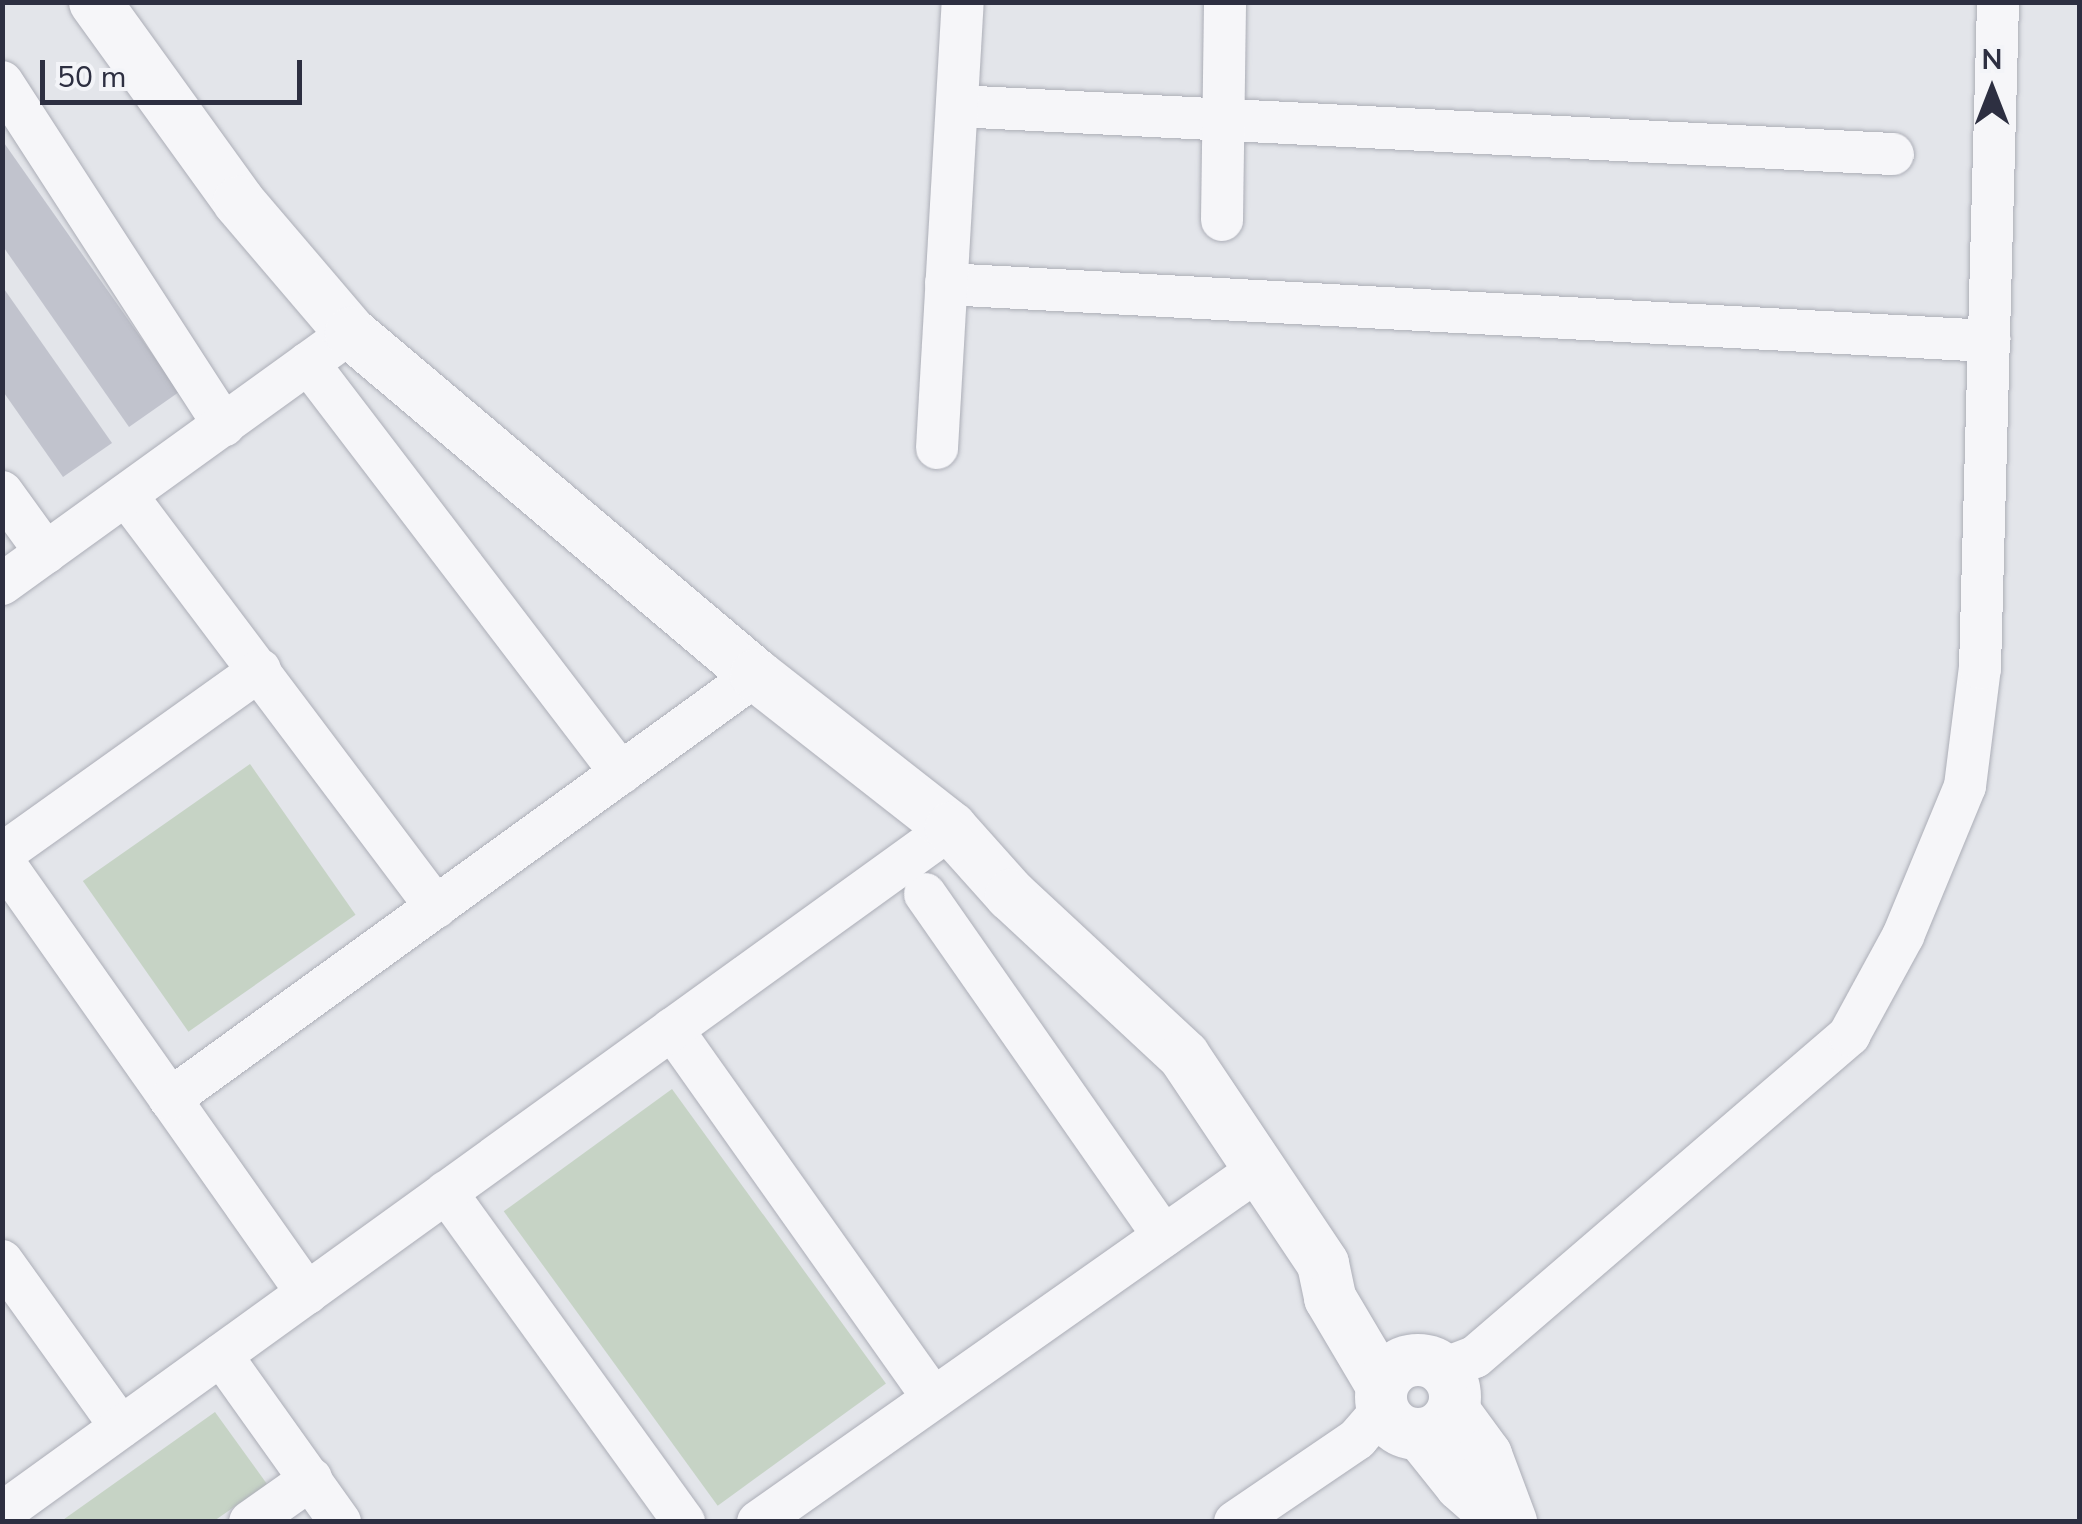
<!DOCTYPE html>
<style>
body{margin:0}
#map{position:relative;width:2082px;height:1524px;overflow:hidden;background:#e3e5ea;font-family:"Nunito Sans",sans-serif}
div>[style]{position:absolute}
.green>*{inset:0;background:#c6d3c5;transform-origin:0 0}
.building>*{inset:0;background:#c1c3cd}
.roads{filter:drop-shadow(0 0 2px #acaeb7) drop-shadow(0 0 2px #acaeb7)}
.minor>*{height:42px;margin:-21px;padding:0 21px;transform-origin:21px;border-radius:21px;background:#f6f6f9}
.tertiary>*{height:52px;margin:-26px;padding:0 26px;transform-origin:26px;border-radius:26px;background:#f6f6f9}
.tertiary>.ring{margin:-26px;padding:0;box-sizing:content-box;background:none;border:52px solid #f6f6f9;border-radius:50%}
span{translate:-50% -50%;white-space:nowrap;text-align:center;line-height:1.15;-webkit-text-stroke:8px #f3f4f8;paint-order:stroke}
.frame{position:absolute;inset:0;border:5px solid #2d2f41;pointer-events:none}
.north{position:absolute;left:1942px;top:40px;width:100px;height:100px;-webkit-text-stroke:8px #f3f4f8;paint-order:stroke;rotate:0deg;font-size:28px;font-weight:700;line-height:40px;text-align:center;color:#2d2f41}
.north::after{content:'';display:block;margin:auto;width:35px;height:45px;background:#2d2f41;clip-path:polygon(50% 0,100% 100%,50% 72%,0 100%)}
.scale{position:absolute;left:40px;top:60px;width:262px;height:45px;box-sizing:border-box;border:5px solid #2d2f41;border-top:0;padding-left:12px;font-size:30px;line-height:35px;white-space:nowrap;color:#2d2f41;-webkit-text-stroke:8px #f3f4f8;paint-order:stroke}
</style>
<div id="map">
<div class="green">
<div style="left:250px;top:764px;width:184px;height:204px;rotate:55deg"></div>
<div style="left:672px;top:1089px;width:364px;height:208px;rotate:54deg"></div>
<div style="clip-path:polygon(215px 1412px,267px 1484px,214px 1521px,60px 1522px)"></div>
</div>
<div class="building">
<div style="clip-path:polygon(2px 140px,179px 392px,129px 427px,2px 245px)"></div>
<div style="clip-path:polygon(2px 286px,112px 443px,63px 477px,2px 390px)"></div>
</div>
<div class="roads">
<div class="minor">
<div style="left:2px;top:82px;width:409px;rotate:57.1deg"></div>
<div style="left:957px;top:106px;width:937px;rotate:2.94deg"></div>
<div style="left:1222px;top:220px;width:218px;rotate:-89.2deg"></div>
<div style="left:946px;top:284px;width:1045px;rotate:3.13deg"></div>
<div style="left:308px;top:363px;width:516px;rotate:52.64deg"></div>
<div style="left:937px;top:448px;width:447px;rotate:-86.7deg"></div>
<div style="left:2px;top:492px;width:75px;rotate:54.2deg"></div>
<div style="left:126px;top:495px;width:516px;rotate:53.04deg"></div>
<div style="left:2px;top:584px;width:405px;rotate:-35.8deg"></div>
<div style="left:2px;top:854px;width:317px;rotate:-35.5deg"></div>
<div style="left:2px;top:860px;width:530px;rotate:54.84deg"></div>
<div style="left:925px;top:894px;width:417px;rotate:55.1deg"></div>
<div style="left:672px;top:1029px;width:452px;rotate:54.7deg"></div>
<div style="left:170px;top:1099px;width:723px;rotate:-35.89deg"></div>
<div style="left:446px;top:1192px;width:407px;rotate:54.2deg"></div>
<div style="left:2px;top:1261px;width:204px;rotate:54.4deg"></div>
<div style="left:221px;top:1355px;width:205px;rotate:54.5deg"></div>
<div style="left:1443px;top:1369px;width:34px;rotate:-21deg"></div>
<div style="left:1475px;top:1357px;width:494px;rotate:-40.7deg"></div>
<div style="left:1849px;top:1035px;width:113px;rotate:-61.4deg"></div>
<div style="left:1903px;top:936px;width:162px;rotate:-67.5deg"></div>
<div style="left:1965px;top:786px;width:119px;rotate:-82.8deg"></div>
<div style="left:1980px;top:668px;width:666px;rotate:-88.45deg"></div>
<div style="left:2px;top:1513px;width:1170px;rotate:-35.82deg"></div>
<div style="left:250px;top:1522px;width:75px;rotate:-35.2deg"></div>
<div style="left:758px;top:1522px;width:616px;rotate:-35.16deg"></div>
<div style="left:1235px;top:1522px;width:148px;rotate:-34.2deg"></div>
<div style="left:1357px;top:1439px;width:38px;rotate:-49deg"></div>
</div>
<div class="tertiary">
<div style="left:95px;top:2px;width:246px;rotate:54.2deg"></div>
<div style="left:239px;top:202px;width:172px;rotate:49.5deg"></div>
<div style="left:351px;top:333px;width:530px;rotate:40.18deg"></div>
<div style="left:756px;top:675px;width:248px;rotate:38.1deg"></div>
<div style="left:951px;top:828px;width:90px;rotate:48.2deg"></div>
<div style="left:1011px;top:895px;width:236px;rotate:42.9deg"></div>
<div style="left:1184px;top:1056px;width:250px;rotate:56.2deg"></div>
<div style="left:1323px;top:1264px;width:35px;rotate:78deg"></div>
<div style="left:1330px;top:1298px;width:102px;rotate:59.4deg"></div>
<div class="ring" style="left:1381px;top:1360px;width:22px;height:22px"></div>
<div style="left:1453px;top:1410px;width:56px;rotate:53.7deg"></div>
<div style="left:1486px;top:1455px;width:72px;rotate:69.5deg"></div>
<div style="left:1421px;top:1435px;width:64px;rotate:51.3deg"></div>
<div style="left:1461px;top:1485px;width:56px;rotate:41.4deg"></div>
</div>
</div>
<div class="frame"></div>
<div class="north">N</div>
<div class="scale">50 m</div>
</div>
